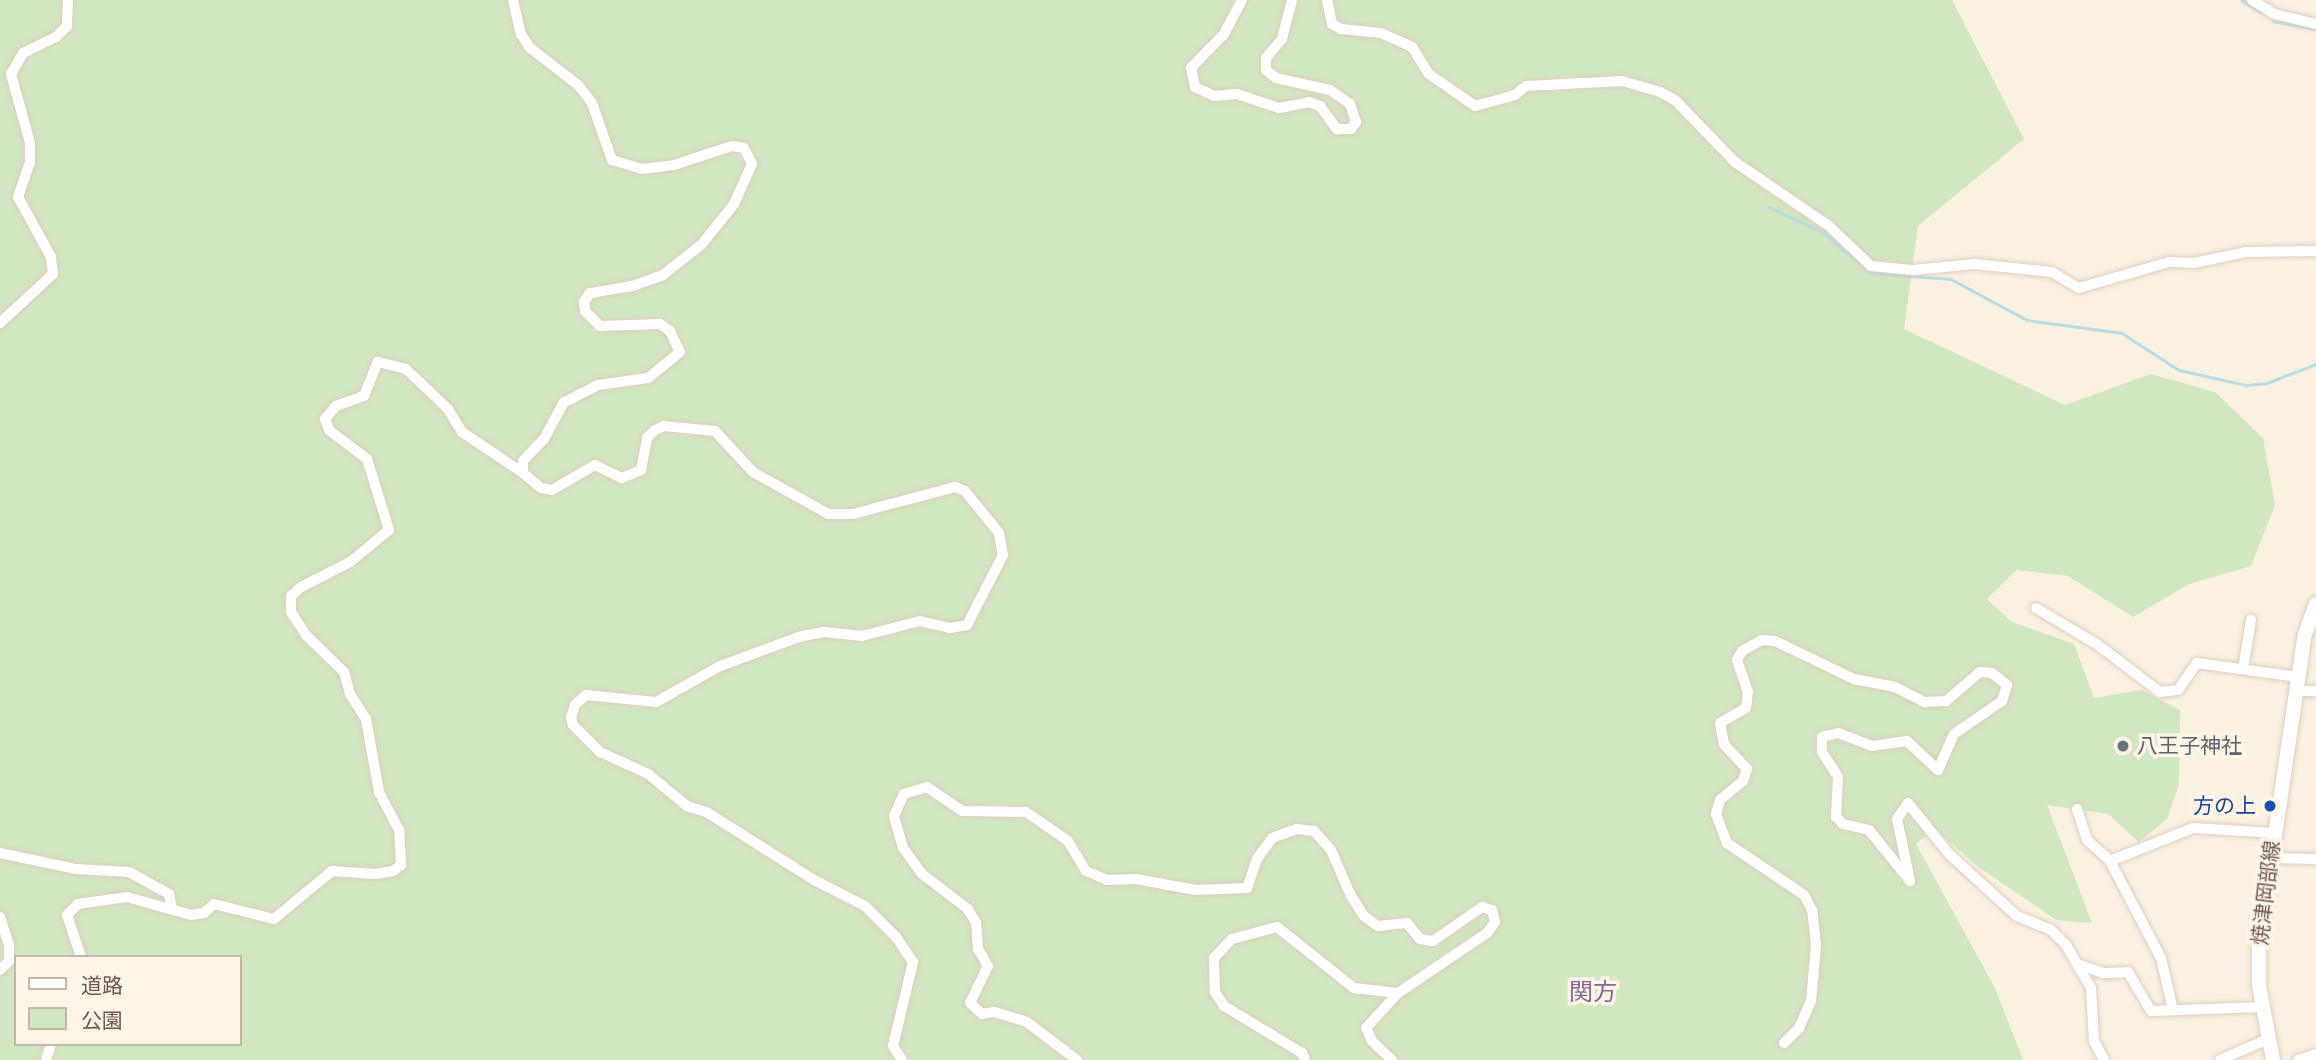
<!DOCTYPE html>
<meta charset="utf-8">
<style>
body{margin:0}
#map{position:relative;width:2316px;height:1060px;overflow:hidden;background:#fbf1e1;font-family:Karla,"Noto Sans JP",sans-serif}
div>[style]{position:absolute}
.green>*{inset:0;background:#d1e7c1}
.stream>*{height:2.5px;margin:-1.25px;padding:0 1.25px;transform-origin:1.25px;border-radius:1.25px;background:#b7dde3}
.roads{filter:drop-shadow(0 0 2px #decdbe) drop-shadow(0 0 2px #decdbe)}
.minor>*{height:10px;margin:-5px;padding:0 5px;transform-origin:5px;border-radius:5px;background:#fff}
.secondary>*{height:14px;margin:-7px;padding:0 7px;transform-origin:7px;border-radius:7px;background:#fff}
.dots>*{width:19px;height:19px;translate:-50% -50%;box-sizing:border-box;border:4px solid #fef5e7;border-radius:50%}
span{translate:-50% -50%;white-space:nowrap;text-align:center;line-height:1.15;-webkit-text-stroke:7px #fef5e7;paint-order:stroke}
.worship-label{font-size:21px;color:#5b616d}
.left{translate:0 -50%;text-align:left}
.transit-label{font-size:21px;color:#164399}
.right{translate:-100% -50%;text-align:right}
.street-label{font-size:21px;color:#715749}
.quarter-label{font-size:24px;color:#846594}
.legend{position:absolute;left:14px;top:955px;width:228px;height:91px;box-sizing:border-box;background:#fef5e7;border:2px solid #c6b6a8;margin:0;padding:9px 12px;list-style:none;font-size:21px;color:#715749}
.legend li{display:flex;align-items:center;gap:14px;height:35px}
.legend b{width:35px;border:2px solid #c6b6a8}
</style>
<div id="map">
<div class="green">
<div style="clip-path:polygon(evenodd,0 0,1952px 0,2024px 139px,1918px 226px,1904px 329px,2065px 405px,2151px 374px,2215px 392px,2263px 438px,2275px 505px,2251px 566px,2189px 584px,2133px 617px,2068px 576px,2016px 570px,1987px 599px,2012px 622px,2074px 644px,2094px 698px,2141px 690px,2180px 710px,2179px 784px,2167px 819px,2139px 842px,2108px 814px,2047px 805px,2092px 923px,2056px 920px,1977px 866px,1935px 829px,1916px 844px,1995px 988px,2023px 1060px,0 1060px,0 0,16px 957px,240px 957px,240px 1044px,16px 1044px,16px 957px)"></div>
</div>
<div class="stream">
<div style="left:2242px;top:0;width:22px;rotate:34deg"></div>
<div style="left:2273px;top:21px;width:44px;rotate:10.5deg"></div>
<div style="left:1769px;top:207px;width:59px;rotate:25.3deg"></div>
<div style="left:1822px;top:232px;width:64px;rotate:39.9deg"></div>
<div style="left:1871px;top:273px;width:80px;rotate:4.3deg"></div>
<div style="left:1951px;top:279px;width:86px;rotate:28.3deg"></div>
<div style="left:2027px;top:320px;width:96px;rotate:7.8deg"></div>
<div style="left:2122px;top:333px;width:68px;rotate:33deg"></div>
<div style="left:2179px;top:370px;width:69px;rotate:12.6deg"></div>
<div style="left:2246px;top:385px;width:21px;rotate:-5deg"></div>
<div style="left:2267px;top:383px;width:53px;rotate:-21.2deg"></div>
</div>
<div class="roads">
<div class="minor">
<div style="left:513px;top:0;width:35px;rotate:77deg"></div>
<div style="left:521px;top:34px;width:15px;rotate:58deg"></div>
<div style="left:529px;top:47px;width:62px;rotate:37.8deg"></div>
<div style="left:578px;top:85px;width:23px;rotate:52deg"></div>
<div style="left:592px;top:103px;width:60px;rotate:70.7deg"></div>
<div style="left:612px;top:160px;width:31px;rotate:17deg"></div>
<div style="left:642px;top:169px;width:32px;rotate:-7deg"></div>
<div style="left:674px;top:165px;width:61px;rotate:-18.1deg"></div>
<div style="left:732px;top:146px;width:12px;rotate:9deg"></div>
<div style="left:744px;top:148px;width:18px;rotate:63deg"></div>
<div style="left:752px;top:164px;width:44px;rotate:114.2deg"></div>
<div style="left:734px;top:204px;width:51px;rotate:128.7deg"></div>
<div style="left:702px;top:244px;width:50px;rotate:141.5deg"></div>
<div style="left:663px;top:275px;width:33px;rotate:160deg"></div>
<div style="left:632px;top:286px;width:43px;rotate:170.5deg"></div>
<div style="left:590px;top:293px;width:11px;rotate:124deg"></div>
<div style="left:584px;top:302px;width:9px;rotate:84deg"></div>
<div style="left:585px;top:311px;width:21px;rotate:45deg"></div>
<div style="left:600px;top:326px;width:60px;rotate:-1.9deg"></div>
<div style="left:660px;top:324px;width:12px;rotate:35deg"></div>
<div style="left:670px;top:331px;width:23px;rotate:65deg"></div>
<div style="left:680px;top:352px;width:41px;rotate:140.9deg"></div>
<div style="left:648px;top:378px;width:50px;rotate:172deg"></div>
<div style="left:598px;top:385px;width:38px;rotate:153deg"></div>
<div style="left:564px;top:402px;width:42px;rotate:118.4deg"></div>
<div style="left:544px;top:439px;width:30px;rotate:134deg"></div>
<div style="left:523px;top:461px;width:12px;rotate:90deg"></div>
<div style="left:523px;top:473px;width:23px;rotate:40deg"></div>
<div style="left:541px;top:488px;width:11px;rotate:10deg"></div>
<div style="left:552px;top:490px;width:50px;rotate:-30.2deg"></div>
<div style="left:595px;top:465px;width:30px;rotate:26deg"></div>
<div style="left:622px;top:478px;width:21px;rotate:-23deg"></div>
<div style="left:641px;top:470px;width:33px;rotate:-79deg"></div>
<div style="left:647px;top:438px;width:11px;rotate:-45deg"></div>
<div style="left:655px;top:430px;width:10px;rotate:-24deg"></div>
<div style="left:664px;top:426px;width:51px;rotate:5.6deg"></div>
<div style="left:715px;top:431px;width:56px;rotate:47.2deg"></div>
<div style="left:753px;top:472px;width:86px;rotate:29.2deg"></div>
<div style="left:828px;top:514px;width:25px"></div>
<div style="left:853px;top:514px;width:106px;rotate:-14.8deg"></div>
<div style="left:955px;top:487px;width:11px;rotate:22deg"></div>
<div style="left:965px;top:491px;width:54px;rotate:51deg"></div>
<div style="left:999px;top:533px;width:22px;rotate:80deg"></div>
<div style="left:1003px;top:555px;width:79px;rotate:117.2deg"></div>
<div style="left:967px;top:625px;width:17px;rotate:170deg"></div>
<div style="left:950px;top:628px;width:31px;rotate:-167deg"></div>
<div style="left:920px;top:621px;width:60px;rotate:165.5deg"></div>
<div style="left:862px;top:636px;width:38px;rotate:-174deg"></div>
<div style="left:824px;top:632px;width:25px;rotate:169deg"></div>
<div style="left:799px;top:637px;width:84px;rotate:159.8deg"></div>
<div style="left:720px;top:666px;width:73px;rotate:150.6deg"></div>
<div style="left:656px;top:702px;width:70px;rotate:-174.3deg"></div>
<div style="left:586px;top:695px;width:15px;rotate:138deg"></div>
<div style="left:575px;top:705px;width:13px;rotate:108deg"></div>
<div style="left:571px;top:717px;width:8px;rotate:76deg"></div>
<div style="left:573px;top:725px;width:38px;rotate:45deg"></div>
<div style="left:600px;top:752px;width:53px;rotate:24.6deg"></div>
<div style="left:648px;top:774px;width:50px;rotate:39.4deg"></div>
<div style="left:687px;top:806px;width:22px;rotate:18deg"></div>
<div style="left:708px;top:813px;width:125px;rotate:32.3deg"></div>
<div style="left:814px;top:880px;width:57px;rotate:27deg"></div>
<div style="left:865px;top:906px;width:44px;rotate:45deg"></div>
<div style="left:896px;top:937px;width:30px;rotate:56deg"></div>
<div style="left:913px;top:962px;width:86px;rotate:103.4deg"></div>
<div style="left:893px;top:1046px;width:17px;rotate:57deg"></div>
<div style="left:1242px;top:0;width:40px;rotate:118deg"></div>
<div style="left:1223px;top:35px;width:46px;rotate:134.1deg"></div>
<div style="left:1191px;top:68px;width:19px;rotate:78deg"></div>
<div style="left:1195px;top:87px;width:21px;rotate:25deg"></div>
<div style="left:1214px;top:96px;width:23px;rotate:-5deg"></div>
<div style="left:1237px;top:94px;width:44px;rotate:18.4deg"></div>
<div style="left:1279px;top:108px;width:31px;rotate:-11deg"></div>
<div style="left:1309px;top:102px;width:12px;rotate:20deg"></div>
<div style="left:1320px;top:106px;width:29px;rotate:54deg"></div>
<div style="left:1337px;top:129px;width:14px"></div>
<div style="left:1351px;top:129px;width:9px;rotate:-54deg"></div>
<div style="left:1356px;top:122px;width:19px;rotate:-108deg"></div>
<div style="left:1350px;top:104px;width:24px;rotate:-145deg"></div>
<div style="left:1330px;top:90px;width:55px;rotate:-167.5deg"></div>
<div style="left:1276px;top:78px;width:13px;rotate:-141deg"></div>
<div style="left:1266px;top:70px;width:12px;rotate:-90deg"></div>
<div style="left:1266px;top:58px;width:25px;rotate:-50deg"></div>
<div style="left:1282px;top:39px;width:40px;rotate:-75.6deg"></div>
<div style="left:1327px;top:0;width:25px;rotate:78deg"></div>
<div style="left:1332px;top:24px;width:10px;rotate:29deg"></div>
<div style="left:1341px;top:29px;width:40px;rotate:5.7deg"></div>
<div style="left:1381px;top:33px;width:34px;rotate:24deg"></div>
<div style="left:1412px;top:47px;width:32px;rotate:58deg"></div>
<div style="left:1429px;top:74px;width:56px;rotate:34.8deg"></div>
<div style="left:1475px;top:106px;width:41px;rotate:-15.4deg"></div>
<div style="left:1515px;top:95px;width:14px;rotate:-39deg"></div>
<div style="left:1526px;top:86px;width:96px;rotate:-3deg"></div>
<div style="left:1622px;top:81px;width:40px;rotate:16deg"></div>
<div style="left:1660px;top:92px;width:18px;rotate:29deg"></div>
<div style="left:1676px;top:101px;width:85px;rotate:46deg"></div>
<div style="left:1735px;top:162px;width:114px;rotate:34.2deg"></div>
<div style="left:1829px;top:226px;width:58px;rotate:43.6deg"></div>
<div style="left:1871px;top:266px;width:42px;rotate:5.4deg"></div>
<div style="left:1913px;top:270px;width:62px;rotate:-5.5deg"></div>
<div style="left:1975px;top:264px;width:77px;rotate:5.9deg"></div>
<div style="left:2052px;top:272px;width:31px;rotate:31deg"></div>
<div style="left:2079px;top:288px;width:94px;rotate:-16.1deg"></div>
<div style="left:2169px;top:262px;width:25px;rotate:2deg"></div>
<div style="left:2194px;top:263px;width:53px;rotate:-11.9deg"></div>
<div style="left:2246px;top:252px;width:70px;rotate:-0.8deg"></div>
<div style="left:2252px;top:0;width:26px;rotate:32deg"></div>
<div style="left:2274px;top:14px;width:43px;rotate:13.4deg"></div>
<div style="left:0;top:323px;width:72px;rotate:-42.8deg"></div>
<div style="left:53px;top:274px;width:17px;rotate:-97deg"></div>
<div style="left:51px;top:257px;width:68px;rotate:-118.8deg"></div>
<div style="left:18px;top:197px;width:36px;rotate:-71deg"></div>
<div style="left:30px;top:163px;width:20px;rotate:-90deg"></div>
<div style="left:30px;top:143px;width:72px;rotate:-105.4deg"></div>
<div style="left:11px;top:74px;width:24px;rotate:-60deg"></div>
<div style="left:23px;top:53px;width:37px;rotate:-26deg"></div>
<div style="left:56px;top:37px;width:16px;rotate:-45deg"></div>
<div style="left:67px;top:26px;width:26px;rotate:-88deg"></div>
<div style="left:2036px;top:608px;width:72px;rotate:30.8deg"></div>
<div style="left:2098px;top:645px;width:78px;rotate:37.2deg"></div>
<div style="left:2160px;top:692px;width:18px;rotate:-6deg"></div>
<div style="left:2178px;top:690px;width:33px;rotate:-55deg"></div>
<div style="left:2197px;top:663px;width:102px;rotate:7.9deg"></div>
<div style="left:2243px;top:669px;width:50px;rotate:-80.7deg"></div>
<div style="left:2296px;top:691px;width:20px"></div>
<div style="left:2077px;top:809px;width:33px;rotate:72deg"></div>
<div style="left:2087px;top:840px;width:31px;rotate:42deg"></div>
<div style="left:2110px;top:861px;width:110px;rotate:62.3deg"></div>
<div style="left:2161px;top:958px;width:53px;rotate:77deg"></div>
<div style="left:0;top:853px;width:78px;rotate:11.9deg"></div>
<div style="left:76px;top:869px;width:53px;rotate:3.2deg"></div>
<div style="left:129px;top:872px;width:46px;rotate:28.8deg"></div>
<div style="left:169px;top:894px;width:15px;rotate:79deg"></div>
<div style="left:2271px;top:858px;width:45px;rotate:1.3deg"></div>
<div style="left:2110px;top:861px;width:89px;rotate:-21.7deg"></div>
<div style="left:2193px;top:828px;width:81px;rotate:3.5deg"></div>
<div style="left:0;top:917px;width:29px;rotate:72deg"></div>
<div style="left:9px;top:945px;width:16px;rotate:90deg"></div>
<div style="left:9px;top:961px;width:13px;rotate:135deg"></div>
<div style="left:81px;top:957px;width:44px;rotate:-108.4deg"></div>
<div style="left:67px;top:915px;width:16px;rotate:-45deg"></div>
<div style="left:78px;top:904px;width:49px;rotate:-8.1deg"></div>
<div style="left:127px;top:897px;width:66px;rotate:15.7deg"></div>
<div style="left:191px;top:915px;width:13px;rotate:-9deg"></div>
<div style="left:204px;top:913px;width:13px;rotate:-42deg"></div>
<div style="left:214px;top:904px;width:62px;rotate:14deg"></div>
<div style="left:274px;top:919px;width:75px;rotate:-39.6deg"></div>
<div style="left:332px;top:871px;width:43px;rotate:4deg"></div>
<div style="left:375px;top:874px;width:18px;rotate:-9deg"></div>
<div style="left:393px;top:871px;width:10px;rotate:-37deg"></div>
<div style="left:401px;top:865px;width:35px;rotate:-93deg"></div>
<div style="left:399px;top:830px;width:43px;rotate:-117.8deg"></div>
<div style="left:379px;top:792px;width:74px;rotate:-100.1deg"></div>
<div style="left:366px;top:719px;width:30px;rotate:-123deg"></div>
<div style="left:350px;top:694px;width:23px;rotate:-105deg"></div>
<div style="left:344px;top:672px;width:53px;rotate:-135.8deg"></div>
<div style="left:306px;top:635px;width:27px;rotate:-123deg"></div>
<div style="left:291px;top:612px;width:16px;rotate:-90deg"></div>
<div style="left:291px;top:596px;width:13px;rotate:-42deg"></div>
<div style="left:301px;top:587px;width:55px;rotate:-27deg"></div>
<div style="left:350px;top:562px;width:50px;rotate:-39.4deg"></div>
<div style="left:389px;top:530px;width:74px;rotate:-107.2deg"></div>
<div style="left:367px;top:459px;width:48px;rotate:-142.7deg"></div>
<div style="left:329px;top:430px;width:12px;rotate:-110deg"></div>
<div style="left:325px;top:419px;width:17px;rotate:-50deg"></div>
<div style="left:336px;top:406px;width:30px;rotate:-20deg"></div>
<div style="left:364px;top:396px;width:37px;rotate:-68deg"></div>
<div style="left:378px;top:362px;width:29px;rotate:14deg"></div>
<div style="left:406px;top:369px;width:58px;rotate:43.6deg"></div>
<div style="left:448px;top:409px;width:27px;rotate:59deg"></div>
<div style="left:462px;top:432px;width:73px;rotate:33.9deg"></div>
<div style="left:2080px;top:965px;width:24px;rotate:19deg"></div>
<div style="left:2103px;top:973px;width:25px;rotate:-2deg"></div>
<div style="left:2128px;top:972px;width:45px;rotate:59.5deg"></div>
<div style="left:2151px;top:1011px;width:112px;rotate:-2deg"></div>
<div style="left:1784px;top:1043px;width:21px;rotate:-45deg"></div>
<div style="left:1799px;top:1028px;width:30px;rotate:-66deg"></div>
<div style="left:1811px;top:1001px;width:55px;rotate:-84.8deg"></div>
<div style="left:1816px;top:946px;width:36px;rotate:-96deg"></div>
<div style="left:1812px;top:910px;width:17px;rotate:-118deg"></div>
<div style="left:1804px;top:895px;width:93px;rotate:-146deg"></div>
<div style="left:1727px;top:843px;width:31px;rotate:-111deg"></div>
<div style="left:1716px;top:814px;width:15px;rotate:-74deg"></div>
<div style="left:1720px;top:800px;width:30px;rotate:-40deg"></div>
<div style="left:1743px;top:781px;width:13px;rotate:-72deg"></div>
<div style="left:1747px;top:769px;width:34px;rotate:-133deg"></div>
<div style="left:1724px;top:744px;width:21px;rotate:-101deg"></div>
<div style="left:1720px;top:723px;width:30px;rotate:-30deg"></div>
<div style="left:1746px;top:708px;width:16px;rotate:-83deg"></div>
<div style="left:1748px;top:692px;width:34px;rotate:-109deg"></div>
<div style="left:1737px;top:660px;width:10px;rotate:-61deg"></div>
<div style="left:1742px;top:651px;width:23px;rotate:-29deg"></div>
<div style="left:1762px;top:640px;width:13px;rotate:4deg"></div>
<div style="left:1775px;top:641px;width:88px;rotate:25.7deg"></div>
<div style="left:1854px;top:679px;width:42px;rotate:11deg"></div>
<div style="left:1895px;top:687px;width:34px;rotate:27deg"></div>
<div style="left:1925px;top:702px;width:21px;rotate:-3deg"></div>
<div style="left:1946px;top:701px;width:45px;rotate:-40.5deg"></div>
<div style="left:1980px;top:672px;width:12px;rotate:5deg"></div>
<div style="left:1992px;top:673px;width:19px;rotate:39deg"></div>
<div style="left:2007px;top:685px;width:17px;rotate:107deg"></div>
<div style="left:2002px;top:701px;width:58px;rotate:145.5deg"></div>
<div style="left:1954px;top:734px;width:39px;rotate:114deg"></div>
<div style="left:1938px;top:770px;width:42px;rotate:-136.9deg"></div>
<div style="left:1907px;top:741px;width:35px;rotate:172deg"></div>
<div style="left:1872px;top:746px;width:36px;rotate:-159deg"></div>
<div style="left:1838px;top:733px;width:16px;rotate:166deg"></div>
<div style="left:1822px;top:737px;width:15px;rotate:90deg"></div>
<div style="left:1822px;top:752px;width:30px;rotate:57deg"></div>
<div style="left:1838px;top:777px;width:40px;rotate:92.9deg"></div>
<div style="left:1836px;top:817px;width:10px;rotate:45deg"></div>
<div style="left:1843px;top:824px;width:27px;rotate:13deg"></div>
<div style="left:1869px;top:830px;width:65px;rotate:51.2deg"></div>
<div style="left:1910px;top:881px;width:63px;rotate:-101.8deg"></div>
<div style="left:1897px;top:819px;width:19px;rotate:-55deg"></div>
<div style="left:1908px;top:803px;width:65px;rotate:51.2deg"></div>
<div style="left:1949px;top:854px;width:92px;rotate:42.4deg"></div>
<div style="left:2017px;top:916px;width:35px;rotate:22deg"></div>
<div style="left:2050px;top:929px;width:23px;rotate:45deg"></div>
<div style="left:2066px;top:945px;width:50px;rotate:59.8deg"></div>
<div style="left:2091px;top:988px;width:53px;rotate:86.8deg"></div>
<div style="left:2094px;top:1041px;width:21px;rotate:62deg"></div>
<div style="left:46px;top:1060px;width:17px;rotate:-73deg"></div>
<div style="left:1077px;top:1060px;width:63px;rotate:-142.8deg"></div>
<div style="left:1027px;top:1022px;width:34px;rotate:-163deg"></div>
<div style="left:994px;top:1012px;width:12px;rotate:171deg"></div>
<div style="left:982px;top:1014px;width:16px;rotate:-137deg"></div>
<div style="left:970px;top:1003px;width:41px;rotate:-64.1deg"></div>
<div style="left:988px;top:966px;width:20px;rotate:-120deg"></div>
<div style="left:978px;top:949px;width:26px;rotate:-94deg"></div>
<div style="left:976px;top:923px;width:16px;rotate:-120deg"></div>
<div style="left:968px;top:909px;width:58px;rotate:-142.7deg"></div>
<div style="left:922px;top:874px;width:32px;rotate:-126deg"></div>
<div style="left:903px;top:848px;width:33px;rotate:-106deg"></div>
<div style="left:894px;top:816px;width:24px;rotate:-66deg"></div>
<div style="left:904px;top:794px;width:24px;rotate:-17deg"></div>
<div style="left:927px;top:787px;width:42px;rotate:34.4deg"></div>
<div style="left:962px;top:811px;width:64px;rotate:0.9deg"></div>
<div style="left:1026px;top:812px;width:51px;rotate:34.6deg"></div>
<div style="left:1068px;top:841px;width:35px;rotate:59deg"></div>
<div style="left:1086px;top:871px;width:23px;rotate:23deg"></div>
<div style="left:1107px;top:880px;width:29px;rotate:-2deg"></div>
<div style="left:1136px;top:879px;width:61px;rotate:10.4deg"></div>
<div style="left:1196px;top:890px;width:51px;rotate:-2.2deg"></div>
<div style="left:1247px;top:888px;width:31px;rotate:-71deg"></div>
<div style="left:1257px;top:859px;width:26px;rotate:-54deg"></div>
<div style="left:1272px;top:838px;width:27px;rotate:-20deg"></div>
<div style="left:1297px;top:829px;width:17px;rotate:7deg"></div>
<div style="left:1314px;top:831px;width:25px;rotate:48deg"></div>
<div style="left:1331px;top:850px;width:48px;rotate:66.6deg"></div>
<div style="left:1350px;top:894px;width:26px;rotate:58deg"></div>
<div style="left:1364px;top:916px;width:17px;rotate:36deg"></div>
<div style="left:1378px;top:926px;width:29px;rotate:-6deg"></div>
<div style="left:1407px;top:923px;width:21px;rotate:51deg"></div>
<div style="left:1420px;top:939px;width:13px;rotate:9deg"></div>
<div style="left:1433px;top:941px;width:60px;rotate:-34.8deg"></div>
<div style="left:1482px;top:907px;width:10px;rotate:17deg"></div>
<div style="left:1492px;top:910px;width:12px;rotate:76deg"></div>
<div style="left:1495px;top:922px;width:14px;rotate:126deg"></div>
<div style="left:1487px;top:933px;width:107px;rotate:146deg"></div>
<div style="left:1398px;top:993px;width:47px;rotate:132.4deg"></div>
<div style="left:1366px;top:1028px;width:14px;rotate:65deg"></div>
<div style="left:1372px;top:1041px;width:28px;rotate:44deg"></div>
<div style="left:1305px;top:1060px;width:8px;rotate:-113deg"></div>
<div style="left:1302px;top:1053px;width:91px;rotate:-148.9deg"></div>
<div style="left:1224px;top:1006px;width:17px;rotate:-123deg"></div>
<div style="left:1215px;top:992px;width:34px;rotate:-92deg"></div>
<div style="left:1214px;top:958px;width:26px;rotate:-47deg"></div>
<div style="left:1232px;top:939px;width:47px;rotate:-14.9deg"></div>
<div style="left:1277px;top:927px;width:98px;rotate:38.4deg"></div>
<div style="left:1354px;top:988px;width:44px;rotate:6.5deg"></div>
<div style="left:2220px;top:1060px;width:55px;rotate:-23.7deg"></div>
<div style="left:2298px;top:1060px;width:19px;rotate:-18deg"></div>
</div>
<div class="secondary">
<div style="left:2273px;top:1060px;width:76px;rotate:-100.6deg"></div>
<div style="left:2259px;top:985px;width:41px;rotate:-90deg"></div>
<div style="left:2259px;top:944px;width:313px;rotate:-81.6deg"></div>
<div style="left:2305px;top:634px;width:32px;rotate:-70deg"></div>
</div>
</div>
<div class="dots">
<div style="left:2123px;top:746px;background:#6b7280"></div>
<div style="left:2270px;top:806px;background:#1a4fb4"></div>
</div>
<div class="worship-label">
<span class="left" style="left:2137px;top:746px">八王子神社</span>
</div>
<div class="transit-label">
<span class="right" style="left:2256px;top:806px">方の上</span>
</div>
<div class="street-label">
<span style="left:2266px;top:893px;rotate:-83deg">焼津岡部線</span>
</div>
<div class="quarter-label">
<span style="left:1593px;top:993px">関方</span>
</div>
<ul class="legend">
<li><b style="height:9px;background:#fff"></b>道路</li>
<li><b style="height:19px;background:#d1e7c1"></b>公園</li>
</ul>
</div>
